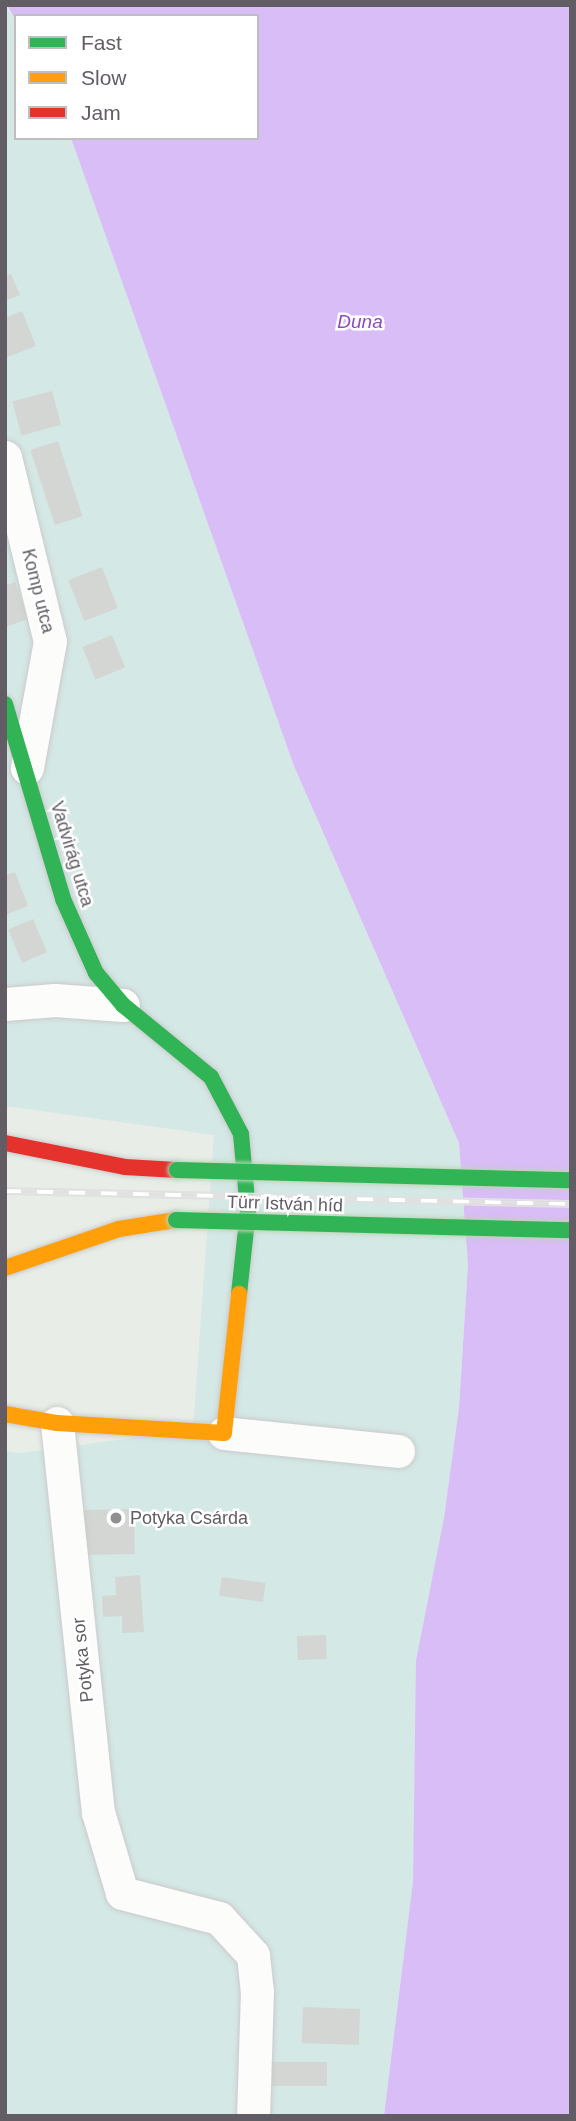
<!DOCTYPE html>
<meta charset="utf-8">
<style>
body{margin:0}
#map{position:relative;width:576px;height:2121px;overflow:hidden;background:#e8ede7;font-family:Arial,sans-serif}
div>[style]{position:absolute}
.green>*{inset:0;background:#d4e8e6}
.water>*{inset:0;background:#d9bdf6}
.building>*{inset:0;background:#d3d6d2;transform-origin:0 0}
.roads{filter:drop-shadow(0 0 2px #cacbcb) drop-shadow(0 0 2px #cacbcb)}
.street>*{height:33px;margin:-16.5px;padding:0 16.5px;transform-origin:16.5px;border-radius:16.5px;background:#fcfcfb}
.fast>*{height:16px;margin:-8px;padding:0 8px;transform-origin:8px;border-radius:8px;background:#30b455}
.slow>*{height:16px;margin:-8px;padding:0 8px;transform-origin:8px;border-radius:8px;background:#ff9f0a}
.jam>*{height:16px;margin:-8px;padding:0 8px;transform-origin:8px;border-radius:8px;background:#e5322d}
.rail>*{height:8px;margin-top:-4px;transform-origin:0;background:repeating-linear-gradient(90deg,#fff 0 16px,#e0e1e0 0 32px);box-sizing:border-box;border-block:2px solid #e0e1e0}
.bridges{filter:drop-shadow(0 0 2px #bdd4b6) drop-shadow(0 0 2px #bdd4b6)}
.fast-bridge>*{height:16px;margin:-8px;padding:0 8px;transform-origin:8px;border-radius:8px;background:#30b455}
.dots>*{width:19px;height:19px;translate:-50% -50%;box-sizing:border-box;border:4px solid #fff;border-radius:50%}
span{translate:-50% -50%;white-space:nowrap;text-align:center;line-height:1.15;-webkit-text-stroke:5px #fff;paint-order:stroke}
.street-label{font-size:18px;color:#625d65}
.poi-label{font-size:18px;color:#625d65}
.left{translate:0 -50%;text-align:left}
.water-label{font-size:19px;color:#8f4ac0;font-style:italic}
.frame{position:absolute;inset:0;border:7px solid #625d65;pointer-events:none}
.legend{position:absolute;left:14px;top:14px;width:245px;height:126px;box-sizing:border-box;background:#fff;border:2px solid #c0bec1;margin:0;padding:9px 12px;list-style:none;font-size:21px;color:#625d65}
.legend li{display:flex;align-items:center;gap:14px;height:35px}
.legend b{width:35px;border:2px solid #c0bec1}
</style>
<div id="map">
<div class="green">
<div style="clip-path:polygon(5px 5px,16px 21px,16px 138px,71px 138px,294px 766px,459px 1143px,468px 1265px,459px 1408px,416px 1737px,413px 1881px,384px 2116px,5px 2116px,5px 1451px,20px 1453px,193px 1430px,214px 1135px,5px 1106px)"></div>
</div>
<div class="water">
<div style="clip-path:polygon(7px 5px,571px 5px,571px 2116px,384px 2116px,413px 1881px,416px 1661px,444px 1518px,459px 1408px,468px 1265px,459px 1143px,294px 766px,71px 138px,257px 138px,257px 16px,16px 16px,16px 21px)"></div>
</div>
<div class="building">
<div style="clip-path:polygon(11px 274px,20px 295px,5px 301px,5px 276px)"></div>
<div style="clip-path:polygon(22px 311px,36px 346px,5px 358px,5px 318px)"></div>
<div style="left:52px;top:391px;width:35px;height:41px;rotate:75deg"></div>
<div style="left:58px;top:441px;width:79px;height:29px;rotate:72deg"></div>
<div style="left:102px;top:567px;width:44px;height:36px;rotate:69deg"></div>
<div style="clip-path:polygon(15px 582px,28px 619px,5px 627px,5px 586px)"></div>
<div style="left:112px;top:635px;width:35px;height:32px;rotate:68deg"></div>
<div style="clip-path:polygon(15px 872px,28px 906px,5px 915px,5px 875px)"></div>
<div style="left:33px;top:919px;width:36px;height:27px;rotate:67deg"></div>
<div style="left:134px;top:1509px;width:45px;height:51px;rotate:89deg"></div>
<div style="clip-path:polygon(140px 1575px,144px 1632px,122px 1633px,122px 1616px,103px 1617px,102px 1596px,116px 1595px,115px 1577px)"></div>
<div style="left:222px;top:1577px;width:44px;height:19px;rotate:8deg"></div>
<div style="left:326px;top:1635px;width:24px;height:29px;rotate:88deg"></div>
<div style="left:303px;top:2007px;width:57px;height:36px;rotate:2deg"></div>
<div style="left:272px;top:2062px;width:55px;height:24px"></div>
</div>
<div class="roads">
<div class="street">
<div style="left:5px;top:457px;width:189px;rotate:76.3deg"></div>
<div style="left:50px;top:641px;width:129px;rotate:100.3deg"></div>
<div style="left:5px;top:1004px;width:50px;rotate:-4.6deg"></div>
<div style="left:55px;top:1000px;width:68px;rotate:4.2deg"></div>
<div style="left:57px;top:1423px;width:391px;rotate:84deg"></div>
<div style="left:98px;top:1812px;width:84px;rotate:73.5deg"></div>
<div style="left:122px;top:1893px;width:100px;rotate:14.5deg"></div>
<div style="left:219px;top:1918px;width:50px;rotate:47.4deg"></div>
<div style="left:253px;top:1955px;width:36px;rotate:84deg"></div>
<div style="left:257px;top:1991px;width:125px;rotate:91.8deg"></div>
<div style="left:224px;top:1433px;width:175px;rotate:5.9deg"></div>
</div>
<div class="fast">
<div style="left:5px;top:704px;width:203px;rotate:73.4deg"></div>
<div style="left:63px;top:899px;width:81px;rotate:66deg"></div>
<div style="left:96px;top:973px;width:42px;rotate:49.8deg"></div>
<div style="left:123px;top:1005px;width:114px;rotate:39.3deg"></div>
<div style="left:211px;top:1077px;width:64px;rotate:62.2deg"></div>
<div style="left:241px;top:1134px;width:77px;rotate:84.8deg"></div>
<div style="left:248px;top:1211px;width:83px;rotate:96.2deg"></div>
</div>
<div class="slow">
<div style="left:5px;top:1268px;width:120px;rotate:-18.9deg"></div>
<div style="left:119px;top:1229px;width:58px;rotate:-9deg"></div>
<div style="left:5px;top:1414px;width:53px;rotate:9.8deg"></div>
<div style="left:57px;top:1423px;width:167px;rotate:3.4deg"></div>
<div style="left:224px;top:1433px;width:140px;rotate:-83.8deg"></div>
</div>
<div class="jam">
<div style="left:5px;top:1143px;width:122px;rotate:11.3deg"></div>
<div style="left:125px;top:1167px;width:52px;rotate:3.3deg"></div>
</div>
</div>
<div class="rail">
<div style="left:5px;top:1191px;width:566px;rotate:1.32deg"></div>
</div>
<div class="bridges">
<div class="fast-bridge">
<div style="left:177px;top:1170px;width:394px;rotate:1.5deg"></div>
<div style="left:176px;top:1220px;width:395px;rotate:1.5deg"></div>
</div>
</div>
<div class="dots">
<div style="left:116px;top:1518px;background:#918f92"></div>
</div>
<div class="street-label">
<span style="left:38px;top:591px;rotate:76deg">Komp utca</span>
<span style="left:72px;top:854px;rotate:73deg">Vadvirág utca</span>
<span style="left:285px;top:1204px;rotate:2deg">Türr István híd</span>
<span style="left:83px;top:1660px;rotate:-96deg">Potyka sor</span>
</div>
<div class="poi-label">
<span class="left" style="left:130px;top:1518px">Potyka Csárda</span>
</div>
<div class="water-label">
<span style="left:360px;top:322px">Duna</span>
</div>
<div class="frame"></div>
<ul class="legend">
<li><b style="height:9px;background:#30b455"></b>Fast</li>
<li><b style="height:9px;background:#ff9f0a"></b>Slow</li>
<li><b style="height:9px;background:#e5322d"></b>Jam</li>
</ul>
</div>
